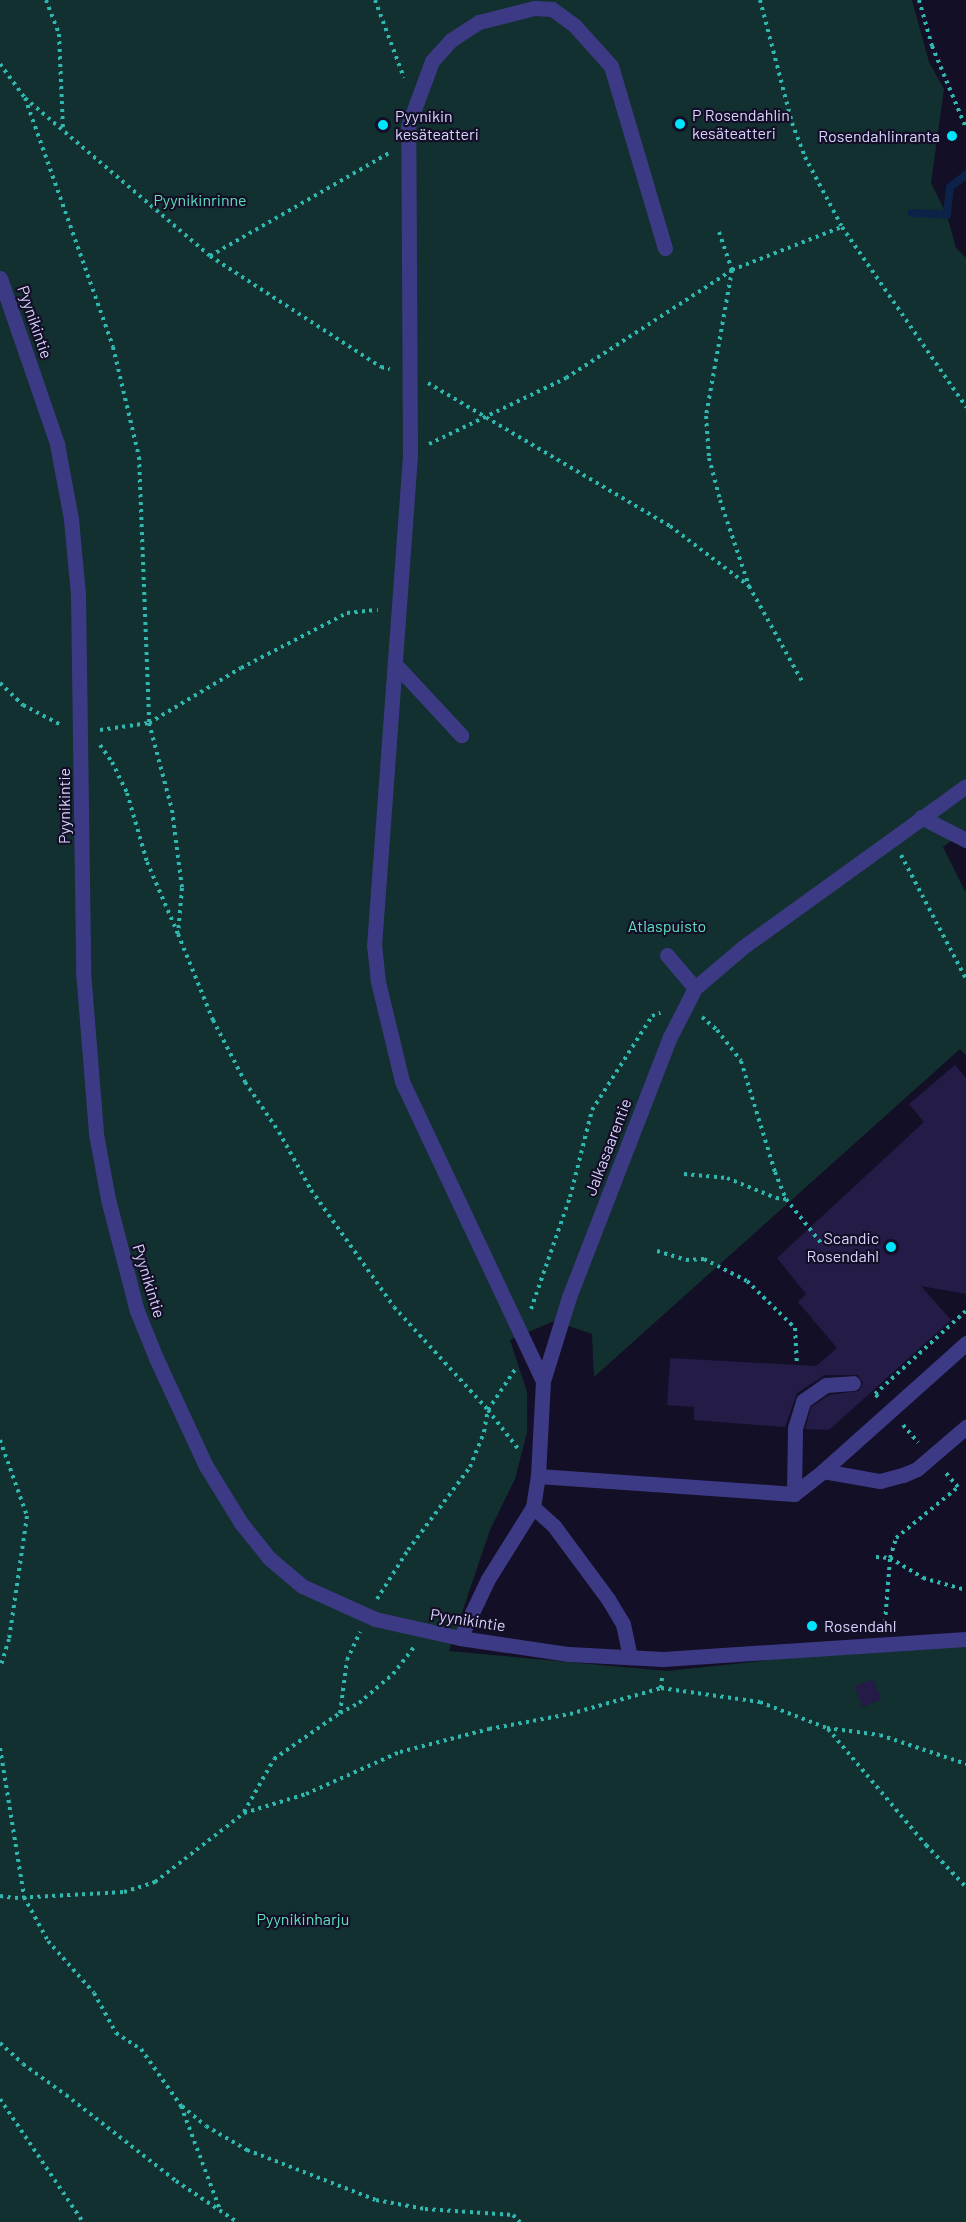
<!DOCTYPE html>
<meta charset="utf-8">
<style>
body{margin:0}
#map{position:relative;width:966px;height:2222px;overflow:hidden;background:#130f26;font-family:Barlow,sans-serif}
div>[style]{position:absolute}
.green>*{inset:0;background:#12302f}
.stream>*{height:8px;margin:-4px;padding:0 4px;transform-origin:4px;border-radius:4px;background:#0c2248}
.building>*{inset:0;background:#241b47;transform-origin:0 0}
.path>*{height:4px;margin-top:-2px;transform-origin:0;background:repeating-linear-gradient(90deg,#2fb8b0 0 3px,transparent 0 7.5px)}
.minor>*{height:15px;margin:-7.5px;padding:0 7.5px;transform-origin:7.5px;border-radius:7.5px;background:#3d3a85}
.dots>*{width:16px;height:16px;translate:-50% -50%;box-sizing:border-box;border:3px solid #130f26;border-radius:50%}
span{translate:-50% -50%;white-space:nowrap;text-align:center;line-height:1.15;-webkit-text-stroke:4.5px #130f26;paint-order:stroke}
.poi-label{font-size:16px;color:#d9d4ff}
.left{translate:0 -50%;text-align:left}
.right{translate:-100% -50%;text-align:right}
.park-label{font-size:16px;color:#5fe0c0}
.street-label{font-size:16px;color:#d9d4ff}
</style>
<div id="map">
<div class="green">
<div style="clip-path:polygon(0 0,912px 0,929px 62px,944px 89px,931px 183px,947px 215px,956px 248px,966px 258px,966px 830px,943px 847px,966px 893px,966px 1055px,960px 1049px,594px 1377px,592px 1334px,554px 1321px,510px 1340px,527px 1392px,527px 1432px,515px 1479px,490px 1530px,449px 1651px,667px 1671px,929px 1643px,966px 1646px,966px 2222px,0 2222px)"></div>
</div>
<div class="stream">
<div style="left:912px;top:213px;width:35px;rotate:3deg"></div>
<div style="left:947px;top:215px;width:28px;rotate:-84deg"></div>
<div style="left:950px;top:187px;width:20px;rotate:-37deg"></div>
</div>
<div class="building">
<div style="clip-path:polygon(955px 1065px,966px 1078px,966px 1294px,921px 1286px,951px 1320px,829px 1430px,805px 1429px,811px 1407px,829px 1395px,859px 1391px,863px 1383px,858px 1375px,825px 1375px,797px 1393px,785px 1427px,694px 1420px,694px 1407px,667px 1405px,670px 1358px,816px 1366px,837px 1348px,798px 1302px,806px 1294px,777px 1258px,924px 1122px,909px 1104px)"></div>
<div style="left:873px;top:1679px;width:22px;height:20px;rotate:68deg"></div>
</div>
<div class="path">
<div style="left:46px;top:0;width:36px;rotate:69deg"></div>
<div style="left:59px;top:34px;width:97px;rotate:87.6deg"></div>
<div style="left:375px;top:0;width:83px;rotate:69.6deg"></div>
<div style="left:760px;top:0;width:127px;rotate:75.4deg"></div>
<div style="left:792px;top:123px;width:36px;rotate:69deg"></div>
<div style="left:805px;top:157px;width:79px;rotate:62.1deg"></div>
<div style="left:842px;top:227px;width:219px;rotate:55.4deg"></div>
<div style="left:919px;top:0;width:48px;rotate:74.2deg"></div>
<div style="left:932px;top:46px;width:89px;rotate:67.5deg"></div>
<div style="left:0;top:64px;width:42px;rotate:53.7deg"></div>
<div style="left:25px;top:98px;width:243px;rotate:40.5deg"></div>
<div style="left:210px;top:256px;width:204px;rotate:33deg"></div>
<div style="left:381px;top:367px;width:9px;rotate:13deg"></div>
<div style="left:25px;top:98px;width:264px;rotate:70.5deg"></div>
<div style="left:113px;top:347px;width:113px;rotate:76.7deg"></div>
<div style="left:139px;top:457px;width:266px;rotate:87.8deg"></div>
<div style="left:149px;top:723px;width:90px;rotate:75.2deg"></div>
<div style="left:172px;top:810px;width:79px;rotate:82.7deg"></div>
<div style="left:182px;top:888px;width:46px;rotate:95deg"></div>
<div style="left:178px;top:934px;width:93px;rotate:67.9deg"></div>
<div style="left:213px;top:1020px;width:70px;rotate:62.7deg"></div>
<div style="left:245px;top:1082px;width:60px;rotate:55.8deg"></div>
<div style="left:279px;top:1132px;width:66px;rotate:61.1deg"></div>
<div style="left:311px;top:1190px;width:143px;rotate:54.6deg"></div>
<div style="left:394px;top:1307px;width:139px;rotate:47.6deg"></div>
<div style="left:488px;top:1410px;width:51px;rotate:52.2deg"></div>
<div style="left:719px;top:232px;width:40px;rotate:71.1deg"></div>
<div style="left:732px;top:270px;width:148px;rotate:100.1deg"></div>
<div style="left:706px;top:416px;width:42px;rotate:85.9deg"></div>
<div style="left:709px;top:458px;width:43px;rotate:75.3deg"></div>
<div style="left:720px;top:500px;width:91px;rotate:71.4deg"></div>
<div style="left:749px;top:586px;width:111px;rotate:60.9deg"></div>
<div style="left:210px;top:256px;width:207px;rotate:-29.9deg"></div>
<div style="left:428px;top:383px;width:281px;rotate:30.6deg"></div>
<div style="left:670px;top:526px;width:99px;rotate:37.2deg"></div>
<div style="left:429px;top:444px;width:152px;rotate:-25.7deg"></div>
<div style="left:566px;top:378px;width:198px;rotate:-33deg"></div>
<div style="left:732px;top:270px;width:118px;rotate:-21.4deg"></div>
<div style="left:0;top:683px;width:32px;rotate:44deg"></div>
<div style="left:23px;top:705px;width:43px;rotate:27.8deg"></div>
<div style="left:100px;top:730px;width:49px;rotate:-8.1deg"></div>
<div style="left:149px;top:723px;width:107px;rotate:-30.9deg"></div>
<div style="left:241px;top:668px;width:119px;rotate:-27.4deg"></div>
<div style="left:347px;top:613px;width:31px;rotate:-6deg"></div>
<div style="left:100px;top:745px;width:21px;rotate:55deg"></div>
<div style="left:112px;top:762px;width:34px;rotate:64deg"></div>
<div style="left:127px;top:793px;width:72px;rotate:73.8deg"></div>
<div style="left:147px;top:862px;width:78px;rotate:66.7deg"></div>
<div style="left:901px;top:855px;width:140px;rotate:62.3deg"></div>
<div style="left:702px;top:1017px;width:20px;rotate:41deg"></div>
<div style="left:717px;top:1030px;width:39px;rotate:52deg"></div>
<div style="left:741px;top:1061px;width:116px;rotate:73deg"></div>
<div style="left:775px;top:1172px;width:29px;rotate:68deg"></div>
<div style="left:786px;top:1199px;width:56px;rotate:51.5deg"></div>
<div style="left:684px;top:1174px;width:43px;rotate:5.3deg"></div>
<div style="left:727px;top:1178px;width:53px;rotate:22.2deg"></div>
<div style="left:776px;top:1198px;width:10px;rotate:6deg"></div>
<div style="left:657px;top:1251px;width:30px;rotate:17deg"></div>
<div style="left:686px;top:1260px;width:18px;rotate:-3deg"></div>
<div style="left:704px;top:1259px;width:48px;rotate:27.1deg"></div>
<div style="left:747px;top:1281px;width:67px;rotate:44.4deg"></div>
<div style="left:795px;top:1328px;width:37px;rotate:87deg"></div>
<div style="left:531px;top:1309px;width:119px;rotate:-70.8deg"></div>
<div style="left:570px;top:1197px;width:90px;rotate:-75.8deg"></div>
<div style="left:592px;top:1110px;width:112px;rotate:-57.4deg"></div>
<div style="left:652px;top:1016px;width:9px;rotate:-21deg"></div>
<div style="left:878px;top:1397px;width:4px;rotate:-135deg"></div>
<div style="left:875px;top:1394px;width:123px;rotate:-42.4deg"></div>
<div style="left:903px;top:1425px;width:23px;rotate:49deg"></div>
<div style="left:0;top:1440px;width:81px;rotate:70.4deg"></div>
<div style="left:27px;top:1516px;width:124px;rotate:98.3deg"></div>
<div style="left:9px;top:1639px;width:30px;rotate:107deg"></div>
<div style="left:876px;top:1557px;width:14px;rotate:4deg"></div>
<div style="left:890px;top:1558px;width:39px;rotate:31deg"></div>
<div style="left:923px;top:1578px;width:45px;rotate:15.6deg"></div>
<div style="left:377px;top:1599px;width:58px;rotate:-57.7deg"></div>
<div style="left:408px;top:1550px;width:104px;rotate:-53.2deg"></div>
<div style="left:470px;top:1467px;width:38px;rotate:-68deg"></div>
<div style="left:484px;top:1432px;width:22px;rotate:-80deg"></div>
<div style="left:488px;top:1410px;width:50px;rotate:-56.3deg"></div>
<div style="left:885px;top:1622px;width:64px;rotate:-85.5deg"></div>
<div style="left:890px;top:1558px;width:21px;rotate:-73deg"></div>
<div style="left:896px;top:1538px;width:80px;rotate:-39.4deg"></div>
<div style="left:958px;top:1487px;width:20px;rotate:-131deg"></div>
<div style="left:662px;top:1678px;width:10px;rotate:96deg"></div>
<div style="left:661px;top:1688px;width:100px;rotate:8deg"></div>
<div style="left:760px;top:1702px;width:72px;rotate:21.2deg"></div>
<div style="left:827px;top:1728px;width:53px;rotate:7.5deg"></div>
<div style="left:880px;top:1735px;width:91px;rotate:18.6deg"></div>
<div style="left:340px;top:1713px;width:53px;rotate:-82.5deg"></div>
<div style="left:347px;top:1660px;width:31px;rotate:-65deg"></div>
<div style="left:828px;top:1729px;width:152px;rotate:49.8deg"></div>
<div style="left:926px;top:1845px;width:58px;rotate:46.4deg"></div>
<div style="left:0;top:1748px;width:151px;rotate:80.8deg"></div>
<div style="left:24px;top:1897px;width:50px;rotate:61.4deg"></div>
<div style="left:48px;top:1941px;width:69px;rotate:48.5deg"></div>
<div style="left:94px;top:1993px;width:46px;rotate:61.2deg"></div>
<div style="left:116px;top:2033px;width:30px;rotate:33deg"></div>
<div style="left:141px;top:2049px;width:70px;rotate:54.9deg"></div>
<div style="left:181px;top:2106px;width:111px;rotate:69.4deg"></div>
<div style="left:244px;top:1812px;width:61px;rotate:-60.5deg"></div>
<div style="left:274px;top:1759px;width:80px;rotate:-34.9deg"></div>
<div style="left:340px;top:1713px;width:21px;rotate:-28deg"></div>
<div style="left:359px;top:1703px;width:45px;rotate:-40.5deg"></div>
<div style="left:393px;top:1674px;width:34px;rotate:-52deg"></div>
<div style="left:0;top:1896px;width:15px;rotate:8deg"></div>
<div style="left:15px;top:1898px;width:109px;rotate:-3.2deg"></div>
<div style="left:124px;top:1892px;width:33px;rotate:-18deg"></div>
<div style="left:155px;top:1882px;width:113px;rotate:-37.8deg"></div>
<div style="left:244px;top:1813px;width:65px;rotate:-17deg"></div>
<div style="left:306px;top:1794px;width:103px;rotate:-24.1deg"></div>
<div style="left:400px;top:1752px;width:92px;rotate:-14.5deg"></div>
<div style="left:489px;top:1729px;width:82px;rotate:-10.5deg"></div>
<div style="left:570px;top:1714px;width:95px;rotate:-15.9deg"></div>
<div style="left:0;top:2043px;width:31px;rotate:42deg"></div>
<div style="left:23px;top:2064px;width:53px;rotate:35.8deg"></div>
<div style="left:66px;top:2095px;width:140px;rotate:38deg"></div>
<div style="left:176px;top:2181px;width:73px;rotate:33.9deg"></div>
<div style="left:0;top:2099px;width:148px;rotate:56deg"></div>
<div style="left:182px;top:2106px;width:31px;rotate:40deg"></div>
<div style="left:206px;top:2126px;width:48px;rotate:30.3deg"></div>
<div style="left:247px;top:2150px;width:138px;rotate:21.2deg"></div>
<div style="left:376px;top:2200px;width:50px;rotate:10.4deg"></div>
<div style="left:425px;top:2209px;width:88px;rotate:3.9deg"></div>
<div style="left:513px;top:2215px;width:10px;rotate:45deg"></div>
</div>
<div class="minor">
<div style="left:0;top:278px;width:176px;rotate:71deg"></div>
<div style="left:57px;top:444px;width:76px;rotate:79.4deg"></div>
<div style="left:71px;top:519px;width:75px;rotate:84.7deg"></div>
<div style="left:78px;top:594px;width:377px;rotate:89.2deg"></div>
<div style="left:83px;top:971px;width:164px;rotate:85.4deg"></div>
<div style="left:96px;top:1134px;width:66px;rotate:79.5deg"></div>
<div style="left:108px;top:1199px;width:116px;rotate:75.5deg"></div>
<div style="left:137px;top:1311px;width:51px;rotate:68deg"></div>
<div style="left:156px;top:1358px;width:119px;rotate:65.2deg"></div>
<div style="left:206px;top:1466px;width:67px;rotate:58.4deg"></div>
<div style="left:241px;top:1523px;width:45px;rotate:51.3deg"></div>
<div style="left:269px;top:1558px;width:43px;rotate:40.3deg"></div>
<div style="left:302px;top:1586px;width:80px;rotate:24.3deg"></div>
<div style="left:375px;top:1619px;width:87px;rotate:12.6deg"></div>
<div style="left:460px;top:1638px;width:110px;rotate:8.4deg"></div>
<div style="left:569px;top:1654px;width:94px;rotate:3deg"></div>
<div style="left:663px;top:1659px;width:304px;rotate:-3.8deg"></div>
<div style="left:396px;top:665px;width:96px;rotate:47.1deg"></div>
<div style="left:921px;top:817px;width:51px;rotate:27.1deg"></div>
<div style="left:667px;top:955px;width:43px;rotate:49.7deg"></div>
<div style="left:543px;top:1381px;width:331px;rotate:-115.2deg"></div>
<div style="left:402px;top:1081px;width:102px;rotate:-103.6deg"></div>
<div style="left:378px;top:982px;width:36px;rotate:-96deg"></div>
<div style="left:374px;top:946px;width:493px;rotate:-85.8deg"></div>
<div style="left:410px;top:454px;width:328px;rotate:-90.3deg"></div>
<div style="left:408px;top:126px;width:69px;rotate:-69.7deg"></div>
<div style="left:432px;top:61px;width:28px;rotate:-48deg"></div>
<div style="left:451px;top:40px;width:33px;rotate:-33deg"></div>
<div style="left:479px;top:22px;width:57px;rotate:-14.3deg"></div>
<div style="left:534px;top:8px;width:18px;rotate:3deg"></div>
<div style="left:552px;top:9px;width:29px;rotate:36deg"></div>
<div style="left:575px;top:26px;width:54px;rotate:48deg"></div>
<div style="left:611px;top:66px;width:190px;rotate:73.5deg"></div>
<div style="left:823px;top:1471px;width:58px;rotate:10deg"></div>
<div style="left:880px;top:1481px;width:24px;rotate:-15deg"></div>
<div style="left:903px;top:1475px;width:15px;rotate:-23deg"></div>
<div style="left:917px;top:1469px;width:65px;rotate:-40.6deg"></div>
<div style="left:538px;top:1476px;width:257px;rotate:4deg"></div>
<div style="left:794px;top:1494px;width:37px;rotate:-38deg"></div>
<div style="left:823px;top:1471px;width:192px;rotate:-41.8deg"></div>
<div style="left:794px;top:1494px;width:66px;rotate:-89.1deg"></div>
<div style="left:795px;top:1428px;width:28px;rotate:-73deg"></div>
<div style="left:803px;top:1401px;width:28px;rotate:-35deg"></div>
<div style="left:826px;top:1385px;width:27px;rotate:-4deg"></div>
<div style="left:533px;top:1507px;width:28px;rotate:42deg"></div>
<div style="left:554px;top:1526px;width:91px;rotate:53.5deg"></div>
<div style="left:608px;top:1599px;width:29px;rotate:59deg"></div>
<div style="left:623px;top:1624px;width:34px;rotate:78deg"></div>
<div style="left:460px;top:1638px;width:65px;rotate:-64.6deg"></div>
<div style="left:488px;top:1579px;width:85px;rotate:-58deg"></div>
<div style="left:533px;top:1507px;width:31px;rotate:-81deg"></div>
<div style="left:538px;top:1476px;width:95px;rotate:-87deg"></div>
<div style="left:543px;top:1381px;width:88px;rotate:-72.8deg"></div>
<div style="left:569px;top:1297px;width:279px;rotate:-68.8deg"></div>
<div style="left:670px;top:1037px;width:55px;rotate:-63deg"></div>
<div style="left:695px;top:988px;width:63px;rotate:-40.5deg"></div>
<div style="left:743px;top:947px;width:275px;rotate:-35.8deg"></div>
</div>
<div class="dots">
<div style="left:680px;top:124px;background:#00e5ff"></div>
<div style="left:383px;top:125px;background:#00e5ff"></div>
<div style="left:952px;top:136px;background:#00e5ff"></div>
<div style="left:891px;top:1247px;background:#00e5ff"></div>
<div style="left:812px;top:1626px;background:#00e5ff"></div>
</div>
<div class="poi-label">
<span class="left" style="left:692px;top:124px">P Rosendahlin<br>kesäteatteri</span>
<span class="left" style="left:395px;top:125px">Pyynikin<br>kesäteatteri</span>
<span class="right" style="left:940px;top:136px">Rosendahlinranta</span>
<span class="right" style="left:879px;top:1247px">Scandic<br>Rosendahl</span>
<span class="left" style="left:824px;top:1626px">Rosendahl</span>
</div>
<div class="park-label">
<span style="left:200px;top:200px">Pyynikinrinne</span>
<span style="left:667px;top:926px">Atlaspuisto</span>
<span style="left:303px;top:1919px">Pyynikinharju</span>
</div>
<div class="street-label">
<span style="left:35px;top:322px;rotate:71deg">Pyynikintie</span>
<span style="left:64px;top:806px;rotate:-90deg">Pyynikintie</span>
<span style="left:608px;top:1147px;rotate:-69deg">Jalkasaarentie</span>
<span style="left:149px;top:1281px;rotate:73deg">Pyynikintie</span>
<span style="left:468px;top:1620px;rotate:9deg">Pyynikintie</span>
</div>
</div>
